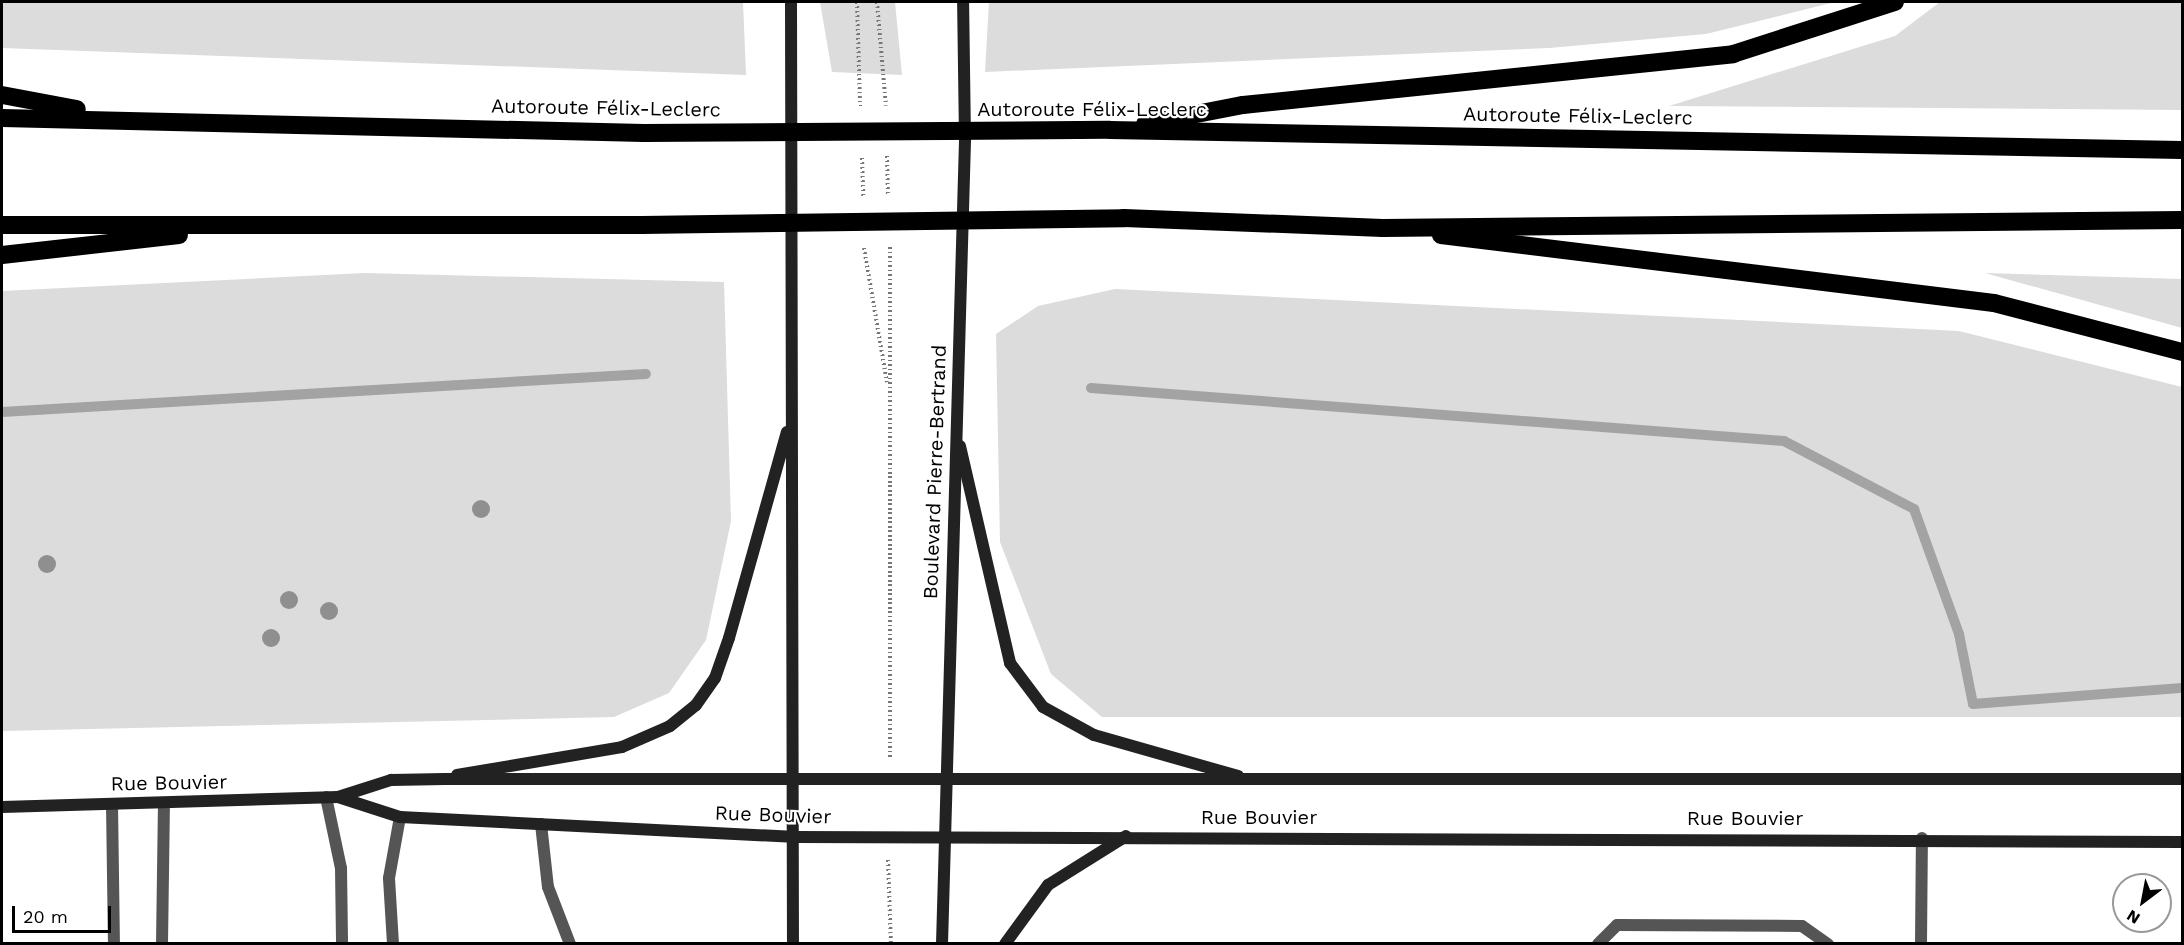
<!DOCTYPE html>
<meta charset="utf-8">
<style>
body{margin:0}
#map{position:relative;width:2184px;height:945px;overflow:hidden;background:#fff;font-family:"Work Sans",sans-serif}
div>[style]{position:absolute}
.green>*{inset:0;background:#dcdcdc}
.stream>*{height:10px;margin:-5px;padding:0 5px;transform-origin:5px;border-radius:5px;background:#a3a3a3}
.path>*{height:4px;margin-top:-2px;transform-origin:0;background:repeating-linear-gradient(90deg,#777 0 1.5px,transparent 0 4.5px)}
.lane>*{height:12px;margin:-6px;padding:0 6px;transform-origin:6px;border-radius:6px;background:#555}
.secondary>*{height:12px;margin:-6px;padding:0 6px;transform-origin:6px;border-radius:6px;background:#222}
.highway>*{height:18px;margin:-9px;padding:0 9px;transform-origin:9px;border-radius:9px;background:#000}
.trees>*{width:18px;height:18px;margin:-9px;border-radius:50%;background:#8f8f8f}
span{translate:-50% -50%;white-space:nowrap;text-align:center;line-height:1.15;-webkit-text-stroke:4.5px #fff;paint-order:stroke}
.street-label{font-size:20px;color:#000}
.frame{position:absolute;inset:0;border:3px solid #000;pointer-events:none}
.north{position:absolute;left:2112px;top:873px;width:60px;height:60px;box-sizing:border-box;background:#fff;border:2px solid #999;border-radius:50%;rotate:212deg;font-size:16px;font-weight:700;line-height:24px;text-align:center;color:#000}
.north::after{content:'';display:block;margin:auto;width:21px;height:27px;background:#000;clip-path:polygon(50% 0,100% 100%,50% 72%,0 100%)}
.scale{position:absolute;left:12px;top:906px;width:99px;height:27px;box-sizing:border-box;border:3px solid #000;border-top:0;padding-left:8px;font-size:18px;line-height:21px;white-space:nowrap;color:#000;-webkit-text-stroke:4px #fff;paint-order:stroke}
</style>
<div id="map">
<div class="green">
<div style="clip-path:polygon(2px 2px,743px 2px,746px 75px,2px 48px)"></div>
<div style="clip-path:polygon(820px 2px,895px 2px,902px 75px,832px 72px)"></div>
<div style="clip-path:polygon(989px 2px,1835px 2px,1706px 34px,1549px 48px,985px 72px)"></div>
<div style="clip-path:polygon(1940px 2px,2182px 2px,2182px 110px,1669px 106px,1895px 36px)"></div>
<div style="clip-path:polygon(365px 273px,724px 282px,731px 521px,706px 640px,669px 693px,614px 717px,2px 731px,2px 291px)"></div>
<div style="clip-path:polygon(1985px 273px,2182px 279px,2182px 328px)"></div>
<div style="clip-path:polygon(1115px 289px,1959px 331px,2182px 387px,2182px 717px,1102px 717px,1051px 674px,1000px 542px,996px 334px,1038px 306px)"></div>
</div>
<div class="stream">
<div style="left:1091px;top:388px;width:695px;rotate:4.37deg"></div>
<div style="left:1784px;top:441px;width:147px;rotate:27.6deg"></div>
<div style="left:1914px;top:509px;width:133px;rotate:70.2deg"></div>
<div style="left:1959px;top:634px;width:71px;rotate:78.7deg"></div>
<div style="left:1973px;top:704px;width:210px;rotate:-4.4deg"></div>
<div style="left:2px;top:412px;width:645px;rotate:-3.38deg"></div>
</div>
<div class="path">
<div style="left:857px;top:2px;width:104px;rotate:88.3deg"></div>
<div style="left:877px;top:2px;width:104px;rotate:85.1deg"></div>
<div style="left:887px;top:156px;width:40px;rotate:88.6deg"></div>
<div style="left:862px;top:158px;width:38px;rotate:88deg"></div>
<div style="left:864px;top:248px;width:136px;rotate:80.3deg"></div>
<div style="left:890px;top:757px;width:511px;rotate:-90deg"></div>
<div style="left:888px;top:860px;width:84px;rotate:88deg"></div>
</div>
<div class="lane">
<div style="left:326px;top:797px;width:73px;rotate:78.1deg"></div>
<div style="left:341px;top:868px;width:76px;rotate:89.2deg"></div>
<div style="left:112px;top:804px;width:140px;rotate:89.2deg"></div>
<div style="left:541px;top:824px;width:63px;rotate:83.7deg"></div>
<div style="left:548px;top:887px;width:61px;rotate:68.9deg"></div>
<div style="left:162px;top:944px;width:141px;rotate:-89.2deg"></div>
<div style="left:393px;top:944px;width:66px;rotate:-93.5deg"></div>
<div style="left:389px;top:878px;width:62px;rotate:-79.8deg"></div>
<div style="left:1598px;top:944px;width:27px;rotate:-45deg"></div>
<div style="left:1617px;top:925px;width:185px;rotate:0.3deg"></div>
<div style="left:1802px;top:926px;width:32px;rotate:35deg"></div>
<div style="left:1921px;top:944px;width:106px;rotate:-89.5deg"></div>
</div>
<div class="secondary">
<div style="left:791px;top:2px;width:942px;rotate:89.88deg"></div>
<div style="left:960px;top:446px;width:223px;rotate:77deg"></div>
<div style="left:1010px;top:663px;width:55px;rotate:53.1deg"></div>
<div style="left:1043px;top:707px;width:58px;rotate:28.8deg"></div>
<div style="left:1094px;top:735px;width:150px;rotate:15.9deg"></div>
<div style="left:457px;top:775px;width:167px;rotate:-9.6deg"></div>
<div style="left:622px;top:747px;width:52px;rotate:-23.6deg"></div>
<div style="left:670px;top:726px;width:33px;rotate:-39deg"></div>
<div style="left:696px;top:705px;width:33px;rotate:-55deg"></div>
<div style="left:715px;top:678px;width:42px;rotate:-70.7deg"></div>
<div style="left:729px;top:638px;width:214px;rotate:-74.3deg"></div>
<div style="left:338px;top:797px;width:65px;rotate:17.9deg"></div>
<div style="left:400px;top:817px;width:397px;rotate:2.9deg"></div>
<div style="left:796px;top:837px;width:1386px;rotate:0.21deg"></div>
<div style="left:2px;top:807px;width:336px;rotate:-1.7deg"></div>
<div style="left:338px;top:797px;width:56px;rotate:-17.8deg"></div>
<div style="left:391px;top:780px;width:54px;rotate:-1.1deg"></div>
<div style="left:445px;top:779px;width:1737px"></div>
<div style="left:942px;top:944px;width:805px;rotate:-88.36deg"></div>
<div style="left:965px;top:139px;width:137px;rotate:-90.8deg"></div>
<div style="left:1005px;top:944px;width:73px;rotate:-53.9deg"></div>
<div style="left:1048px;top:885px;width:92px;rotate:-32.1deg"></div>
</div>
<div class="highway">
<div style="left:2px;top:95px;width:76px;rotate:10.6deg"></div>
<div style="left:2px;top:118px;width:642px;rotate:1.34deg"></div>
<div style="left:644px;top:133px;width:466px;rotate:-0.4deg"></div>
<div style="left:1110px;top:130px;width:1072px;rotate:1.07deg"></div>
<div style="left:1145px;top:124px;width:100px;rotate:-11deg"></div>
<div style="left:1243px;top:105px;width:493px;rotate:-5.9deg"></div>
<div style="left:1733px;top:54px;width:170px;rotate:-17.8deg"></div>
<div style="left:2px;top:225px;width:640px"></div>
<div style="left:642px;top:225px;width:482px;rotate:-0.8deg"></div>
<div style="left:1124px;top:218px;width:259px;rotate:2.2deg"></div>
<div style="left:1383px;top:228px;width:799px;rotate:-0.57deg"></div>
<div style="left:1441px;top:235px;width:557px;rotate:7.01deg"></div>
<div style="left:1994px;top:303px;width:194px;rotate:14.6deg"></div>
<div style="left:2px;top:255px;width:178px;rotate:-6.4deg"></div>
</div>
<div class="trees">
<div style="left:481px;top:509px"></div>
<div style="left:47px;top:564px"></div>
<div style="left:289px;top:600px"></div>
<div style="left:329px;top:611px"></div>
<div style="left:271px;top:638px"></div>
</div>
<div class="street-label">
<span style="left:606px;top:108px;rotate:1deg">Autoroute Félix-Leclerc</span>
<span style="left:1092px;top:109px">Autoroute Félix-Leclerc</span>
<span style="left:1578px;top:116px;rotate:1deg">Autoroute Félix-Leclerc</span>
<span style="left:935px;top:472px;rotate:-88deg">Boulevard Pierre-Bertrand</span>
<span style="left:169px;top:783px;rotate:-1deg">Rue Bouvier</span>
<span style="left:773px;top:815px;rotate:2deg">Rue Bouvier</span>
<span style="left:1259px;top:817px">Rue Bouvier</span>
<span style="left:1745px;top:818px">Rue Bouvier</span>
</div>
<div class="frame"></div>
<div class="north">N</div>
<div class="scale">20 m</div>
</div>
